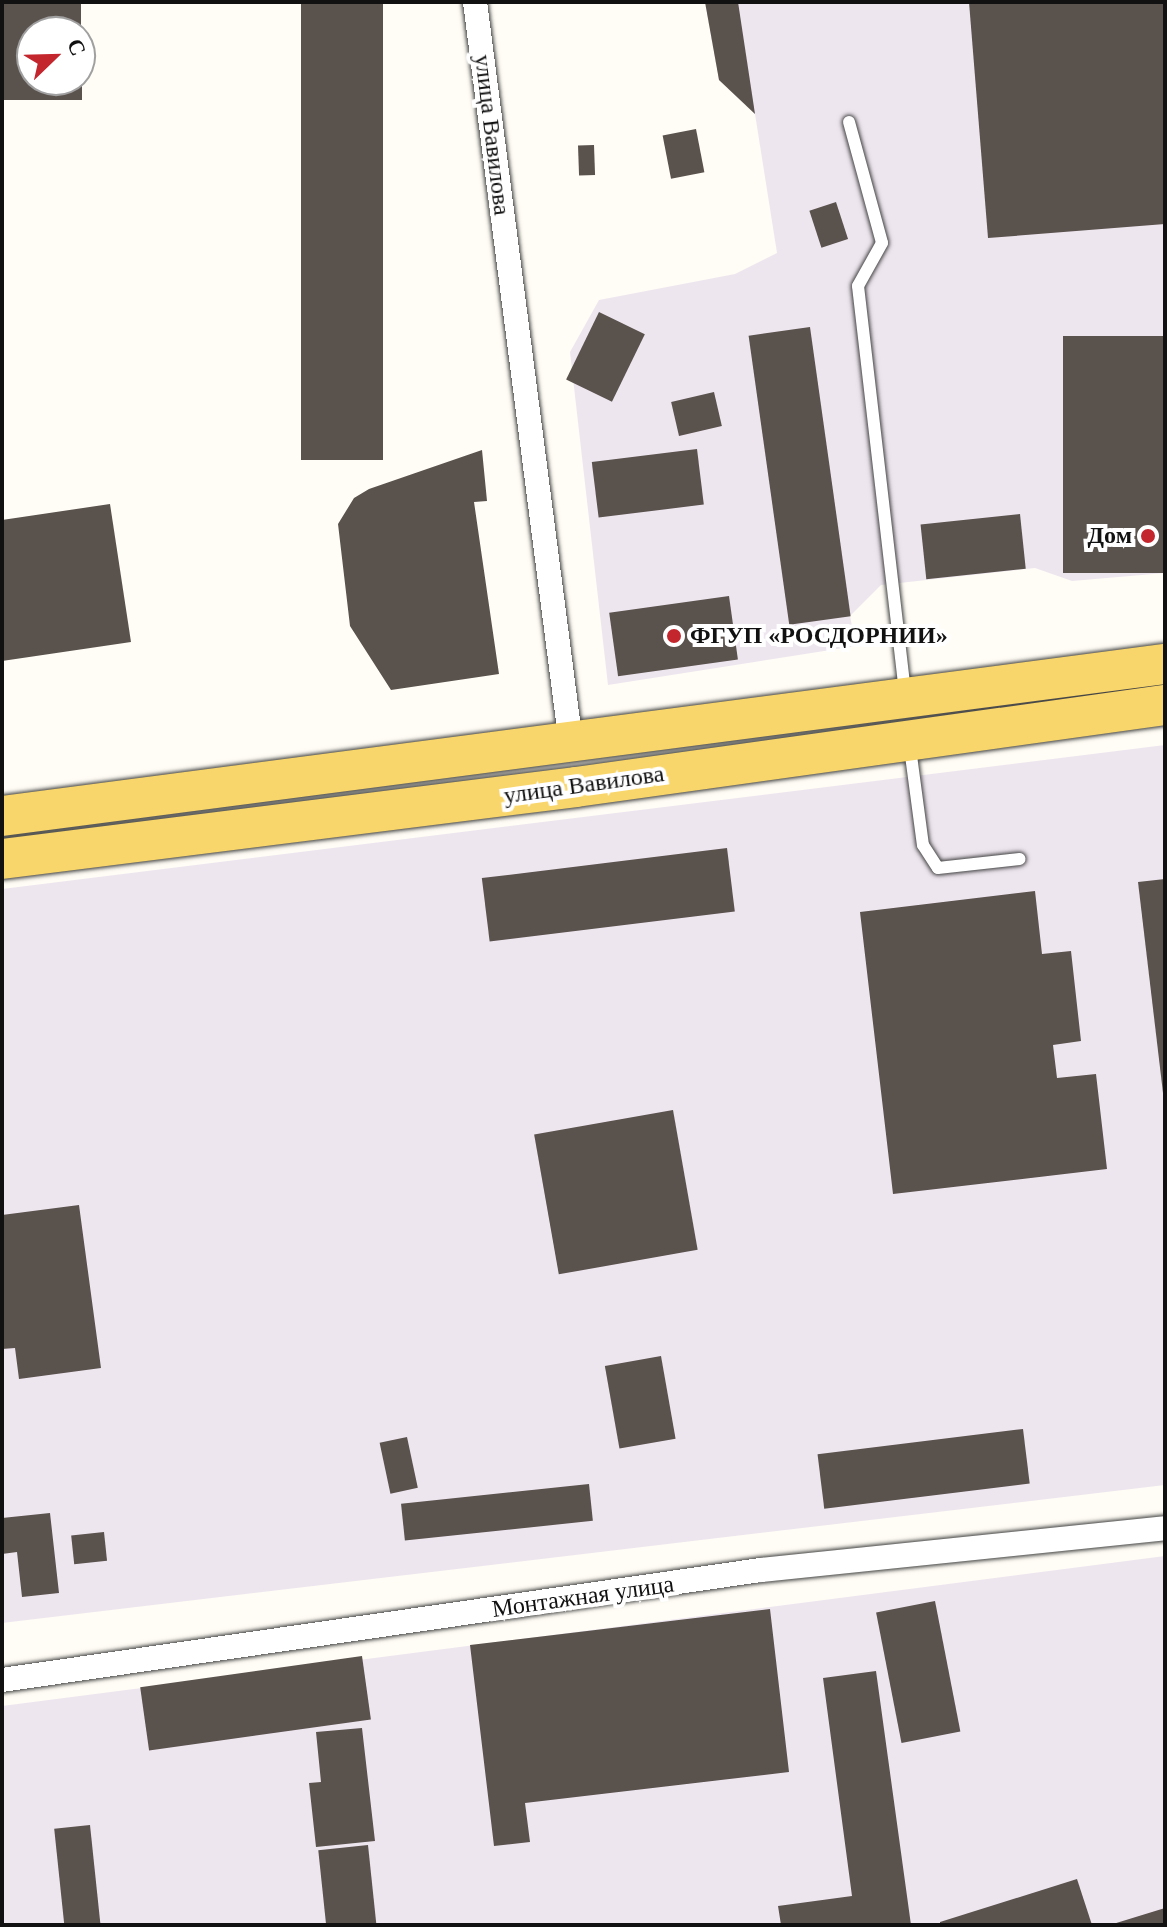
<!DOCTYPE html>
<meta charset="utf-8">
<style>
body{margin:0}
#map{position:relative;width:1167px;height:1927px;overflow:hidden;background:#fffdf5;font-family:Georgia,serif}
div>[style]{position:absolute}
.industrial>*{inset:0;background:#eee6ef}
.building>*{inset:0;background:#5a524d;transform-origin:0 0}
.roads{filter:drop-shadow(0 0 2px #444) drop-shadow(0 0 2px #444)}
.lane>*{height:12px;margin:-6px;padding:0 6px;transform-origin:6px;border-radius:6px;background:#fff}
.street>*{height:24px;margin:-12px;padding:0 12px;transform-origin:12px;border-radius:12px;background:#fff}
.primary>*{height:40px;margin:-20px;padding:0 20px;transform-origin:20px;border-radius:20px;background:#f9d66b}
.dots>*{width:22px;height:22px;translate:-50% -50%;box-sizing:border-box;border:4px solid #fff;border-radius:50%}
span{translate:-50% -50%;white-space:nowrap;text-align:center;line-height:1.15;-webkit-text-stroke:8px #fff;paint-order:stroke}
.street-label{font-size:24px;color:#111}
.poi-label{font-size:24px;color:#111;font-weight:700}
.right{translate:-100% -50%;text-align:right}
.left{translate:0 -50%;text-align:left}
.frame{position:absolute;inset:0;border:4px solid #111;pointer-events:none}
.north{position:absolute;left:16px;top:16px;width:80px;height:80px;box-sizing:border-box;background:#fff;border:2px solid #a0a0a0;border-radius:50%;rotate:67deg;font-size:22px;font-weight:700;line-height:32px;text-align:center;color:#111}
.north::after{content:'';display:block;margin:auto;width:28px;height:36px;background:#c4262e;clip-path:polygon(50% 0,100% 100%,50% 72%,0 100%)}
</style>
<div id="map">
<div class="industrial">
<div style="clip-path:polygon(705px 2px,1165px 2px,1165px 573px,1072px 581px,1035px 568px,881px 585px,850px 616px,856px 646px,608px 685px,570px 352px,599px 300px,735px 274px,777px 253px,755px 114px,719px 80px)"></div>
<div style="clip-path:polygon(1165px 745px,1165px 1485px,2px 1623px,2px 889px)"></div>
<div style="clip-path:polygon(1165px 1556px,1165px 1925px,2px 1925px,2px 1706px)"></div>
</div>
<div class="building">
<div style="clip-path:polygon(2px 2px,81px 2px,81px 32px,32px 32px,32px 80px,82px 80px,82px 100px,2px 100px)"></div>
<div style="left:301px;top:2px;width:82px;height:458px"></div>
<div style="clip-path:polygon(705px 2px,738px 2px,755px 114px,719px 80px)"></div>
<div style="clip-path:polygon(969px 2px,1165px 2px,1165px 224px,988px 238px)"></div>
<div style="left:696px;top:129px;width:44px;height:34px;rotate:79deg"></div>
<div style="left:594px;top:145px;width:30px;height:16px;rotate:88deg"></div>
<div style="left:836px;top:202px;width:39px;height:28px;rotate:72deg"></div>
<div style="left:599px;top:312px;width:51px;height:75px;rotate:26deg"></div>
<div style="left:810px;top:327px;width:292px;height:62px;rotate:82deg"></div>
<div style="left:1165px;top:336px;width:237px;height:102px;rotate:90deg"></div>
<div style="left:714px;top:392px;width:35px;height:44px;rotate:77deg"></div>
<div style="left:697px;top:449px;width:56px;height:106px;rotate:83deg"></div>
<div style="clip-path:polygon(482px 450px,487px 501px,474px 502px,499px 674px,391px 690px,350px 626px,338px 524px,354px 498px,369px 489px)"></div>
<div style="clip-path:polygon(110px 504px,131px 642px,2px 661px,2px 520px)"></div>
<div style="left:1020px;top:514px;width:55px;height:100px;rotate:84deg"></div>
<div style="left:729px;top:596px;width:64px;height:121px;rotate:82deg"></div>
<div style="left:727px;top:848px;width:64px;height:247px;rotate:83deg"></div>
<div style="clip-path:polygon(1165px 879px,1165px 1093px,1163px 1093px,1138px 882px)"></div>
<div style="clip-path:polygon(1035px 891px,1042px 954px,1071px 951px,1081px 1041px,1053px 1045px,1057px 1078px,1096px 1074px,1107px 1169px,893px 1194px,860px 912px)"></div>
<div style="left:673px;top:1110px;width:142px;height:141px;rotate:80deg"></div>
<div style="clip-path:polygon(79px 1205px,101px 1368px,19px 1379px,15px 1348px,2px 1349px,2px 1215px)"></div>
<div style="left:661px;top:1356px;width:84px;height:57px;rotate:80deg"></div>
<div style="left:1023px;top:1429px;width:55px;height:207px;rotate:83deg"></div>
<div style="left:407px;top:1437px;width:52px;height:28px;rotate:78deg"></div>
<div style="left:589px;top:1484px;width:37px;height:189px;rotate:84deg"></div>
<div style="clip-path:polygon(50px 1513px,59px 1593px,22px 1597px,17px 1552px,2px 1554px,2px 1518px)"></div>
<div style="left:104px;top:1532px;width:29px;height:33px;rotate:84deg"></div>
<div style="left:935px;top:1601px;width:133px;height:60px;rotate:79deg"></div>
<div style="clip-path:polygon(770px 1609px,789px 1772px,525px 1803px,530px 1842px,494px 1846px,470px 1645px)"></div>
<div style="left:362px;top:1656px;width:64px;height:224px;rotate:82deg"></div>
<div style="clip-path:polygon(876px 1671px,911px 1925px,781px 1925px,778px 1906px,852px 1896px,823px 1678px)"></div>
<div style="clip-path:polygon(362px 1728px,375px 1841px,316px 1847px,309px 1783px,321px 1782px,316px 1732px)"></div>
<div style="left:90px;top:1825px;width:101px;height:36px;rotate:84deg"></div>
<div style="left:368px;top:1845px;width:80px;height:50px;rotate:84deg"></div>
<div style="clip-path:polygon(1077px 1879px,1092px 1925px,940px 1925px,940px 1922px)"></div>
<div style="clip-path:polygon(1165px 1908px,1165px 1925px,1113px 1925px,1113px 1924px)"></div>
</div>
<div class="roads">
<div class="lane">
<div style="left:849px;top:122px;width:125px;rotate:74.7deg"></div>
<div style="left:882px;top:243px;width:49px;rotate:119.2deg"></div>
<div style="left:858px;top:286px;width:409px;rotate:83.4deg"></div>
<div style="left:910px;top:748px;width:98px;rotate:82.4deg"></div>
<div style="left:923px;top:845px;width:27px;rotate:57deg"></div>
<div style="left:938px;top:868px;width:82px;rotate:-6.3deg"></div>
</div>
<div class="street">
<div style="left:475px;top:2px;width:748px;rotate:82.63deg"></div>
<div style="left:2px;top:1680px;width:767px;rotate:-8.25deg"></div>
<div style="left:761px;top:1570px;width:406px;rotate:-5.9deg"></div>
</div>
<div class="primary">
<div style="left:2px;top:816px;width:1173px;rotate:-7.45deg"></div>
<div style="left:2px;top:859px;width:578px;rotate:-7.15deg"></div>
<div style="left:576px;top:787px;width:595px;rotate:-7.93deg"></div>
</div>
</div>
<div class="dots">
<div style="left:1148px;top:536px;background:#c4262e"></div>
<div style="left:674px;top:636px;background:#c4262e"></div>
</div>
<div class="street-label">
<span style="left:492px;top:135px;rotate:83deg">улица Вавилова</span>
<span style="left:584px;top:785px;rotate:-8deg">улица Вавилова</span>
<span style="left:583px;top:1597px;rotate:-8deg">Монтажная улица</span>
</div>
<div class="poi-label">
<span class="right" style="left:1132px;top:536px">Дом</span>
<span class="left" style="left:690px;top:636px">ФГУП «РОСДОРНИИ»</span>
</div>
<div class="frame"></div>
<div class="north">С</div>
</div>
